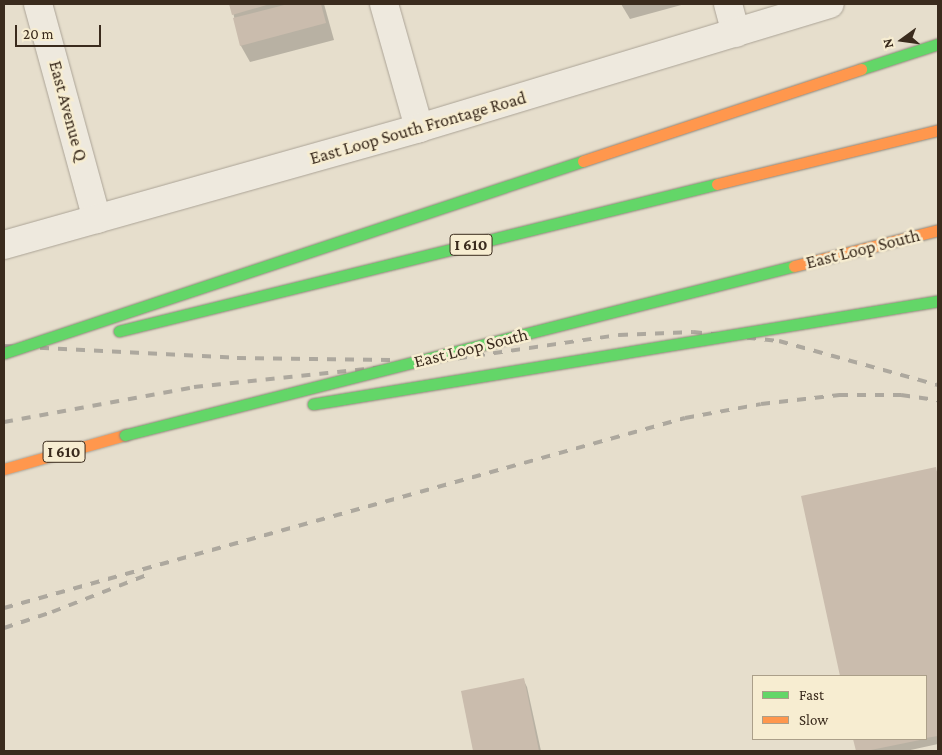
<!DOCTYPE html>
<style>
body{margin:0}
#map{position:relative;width:942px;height:755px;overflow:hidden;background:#e6decc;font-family:"Crimson Pro",serif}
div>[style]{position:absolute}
.shadow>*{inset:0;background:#0003}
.building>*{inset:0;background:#cabcad}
.roads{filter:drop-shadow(0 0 1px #aba396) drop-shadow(0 0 1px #aba396)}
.street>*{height:28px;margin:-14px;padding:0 14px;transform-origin:14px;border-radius:14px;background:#eee9de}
.slow>*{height:11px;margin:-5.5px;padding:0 5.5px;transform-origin:5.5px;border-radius:5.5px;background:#ff974d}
.rail>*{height:4px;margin-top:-2px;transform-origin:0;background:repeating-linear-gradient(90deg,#ada89e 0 9px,transparent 0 18px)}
.bridges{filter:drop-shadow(0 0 1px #90887c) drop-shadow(0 0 1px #90887c)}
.fast-bridge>*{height:11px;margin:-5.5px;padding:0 5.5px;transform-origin:5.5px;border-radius:5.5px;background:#63d668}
.slow-bridge>*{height:11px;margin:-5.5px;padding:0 5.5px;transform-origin:5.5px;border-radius:5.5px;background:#ff974d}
span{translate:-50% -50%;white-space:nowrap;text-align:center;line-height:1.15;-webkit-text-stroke:5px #f7edd1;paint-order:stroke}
.shield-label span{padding:1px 4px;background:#f7edd1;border:1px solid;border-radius:4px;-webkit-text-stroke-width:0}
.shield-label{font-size:16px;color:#3a2b1d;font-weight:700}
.street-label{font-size:18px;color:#3a2b1d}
.frame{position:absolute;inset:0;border:5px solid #3a2b1d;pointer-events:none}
.legend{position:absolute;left:752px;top:675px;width:175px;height:65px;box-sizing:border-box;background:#f7edd1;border:1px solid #ab9f89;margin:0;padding:6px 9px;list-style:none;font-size:15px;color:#3a2b1d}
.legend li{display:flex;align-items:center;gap:10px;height:25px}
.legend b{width:25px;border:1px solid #ab9f89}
.north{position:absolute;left:877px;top:15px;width:50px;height:50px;-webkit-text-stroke:4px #f7edd1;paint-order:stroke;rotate:256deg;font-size:14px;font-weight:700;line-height:20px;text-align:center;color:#3a2b1d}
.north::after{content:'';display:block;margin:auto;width:18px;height:22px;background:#3a2b1d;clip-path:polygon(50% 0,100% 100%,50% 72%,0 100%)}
.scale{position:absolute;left:15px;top:25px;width:86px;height:22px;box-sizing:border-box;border:2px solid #3a2b1d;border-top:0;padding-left:6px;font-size:15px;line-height:18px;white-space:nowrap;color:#3a2b1d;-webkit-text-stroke:4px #f7edd1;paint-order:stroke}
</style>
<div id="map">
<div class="shadow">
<div style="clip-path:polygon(231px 4px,324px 4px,334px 40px,250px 62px,241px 46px)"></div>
<div style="clip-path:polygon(621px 4px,685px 4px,630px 19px)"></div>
<div style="clip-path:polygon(935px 469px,938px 474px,938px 744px,906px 751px,857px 751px,854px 739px,926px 739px,926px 676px,841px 676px,803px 497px)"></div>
<div style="clip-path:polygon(523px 679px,527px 687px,541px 751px,475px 751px,462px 692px)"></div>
</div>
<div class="building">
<div style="clip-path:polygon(229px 4px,270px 4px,232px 15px)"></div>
<div style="clip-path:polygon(288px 4px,321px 4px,326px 23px,240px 46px,233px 18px)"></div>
<div style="clip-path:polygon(936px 467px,938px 478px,938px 736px,926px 738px,926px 676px,840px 676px,801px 496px)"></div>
<div style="clip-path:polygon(524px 678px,539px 751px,473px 751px,461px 691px)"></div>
<div style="clip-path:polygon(853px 739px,920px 739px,920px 740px,866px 751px,856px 751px)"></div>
</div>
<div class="roads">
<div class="street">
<div style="left:38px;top:4px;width:223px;rotate:74.7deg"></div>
<div style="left:384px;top:4px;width:129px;rotate:74.2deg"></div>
<div style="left:728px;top:4px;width:30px;rotate:75deg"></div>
<div style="left:4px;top:245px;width:431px;rotate:-15.7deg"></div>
<div style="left:419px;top:128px;width:429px;rotate:-16.8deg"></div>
</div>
<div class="slow">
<div style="left:4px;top:469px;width:126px;rotate:-15.7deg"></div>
</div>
</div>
<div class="rail">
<div style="left:4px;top:346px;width:233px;rotate:2.9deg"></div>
<div style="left:237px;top:358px;width:154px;rotate:0.7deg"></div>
<div style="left:4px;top:422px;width:193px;rotate:-10.4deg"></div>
<div style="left:194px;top:387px;width:247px;rotate:-6deg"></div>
<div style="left:440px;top:361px;width:181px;rotate:-8.3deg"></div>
<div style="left:619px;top:335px;width:74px;rotate:-2.3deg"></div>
<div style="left:693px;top:332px;width:86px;rotate:6deg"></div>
<div style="left:779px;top:341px;width:165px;rotate:15.5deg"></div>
<div style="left:4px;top:608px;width:707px;rotate:-15.59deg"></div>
<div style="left:685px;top:418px;width:77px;rotate:-10.4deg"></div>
<div style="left:761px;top:404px;width:79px;rotate:-6.6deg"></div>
<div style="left:839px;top:395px;width:62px"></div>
<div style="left:901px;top:395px;width:37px;rotate:8deg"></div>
<div style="left:4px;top:628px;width:51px;rotate:-18.4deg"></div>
<div style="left:52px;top:612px;width:102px;rotate:-21.3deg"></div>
</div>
<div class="bridges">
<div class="fast-bridge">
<div style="left:861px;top:69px;width:81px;rotate:-18deg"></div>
<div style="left:119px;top:331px;width:616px;rotate:-13.81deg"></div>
<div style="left:4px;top:353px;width:610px;rotate:-18.35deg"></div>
<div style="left:313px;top:404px;width:633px;rotate:-9.36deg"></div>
<div style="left:125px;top:435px;width:690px;rotate:-14.18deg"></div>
</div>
<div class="slow-bridge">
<div style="left:583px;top:161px;width:293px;rotate:-18.3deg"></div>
<div style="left:717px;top:184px;width:228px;rotate:-13.7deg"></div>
<div style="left:794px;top:266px;width:148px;rotate:-14deg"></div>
</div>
</div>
<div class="shield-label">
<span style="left:471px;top:245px">I 610</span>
<span style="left:64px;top:452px">I 610</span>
</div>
<div class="street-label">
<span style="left:68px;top:111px;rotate:75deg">East Avenue Q</span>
<span style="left:418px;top:128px;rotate:-16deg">East Loop South Frontage Road</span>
<span style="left:863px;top:249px;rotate:-14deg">East Loop South</span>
<span style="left:471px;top:348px;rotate:-14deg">East Loop South</span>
</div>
<div class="frame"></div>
<ul class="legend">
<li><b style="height:6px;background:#63d668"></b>Fast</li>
<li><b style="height:6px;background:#ff974d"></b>Slow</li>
</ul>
<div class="north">N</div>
<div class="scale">20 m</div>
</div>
